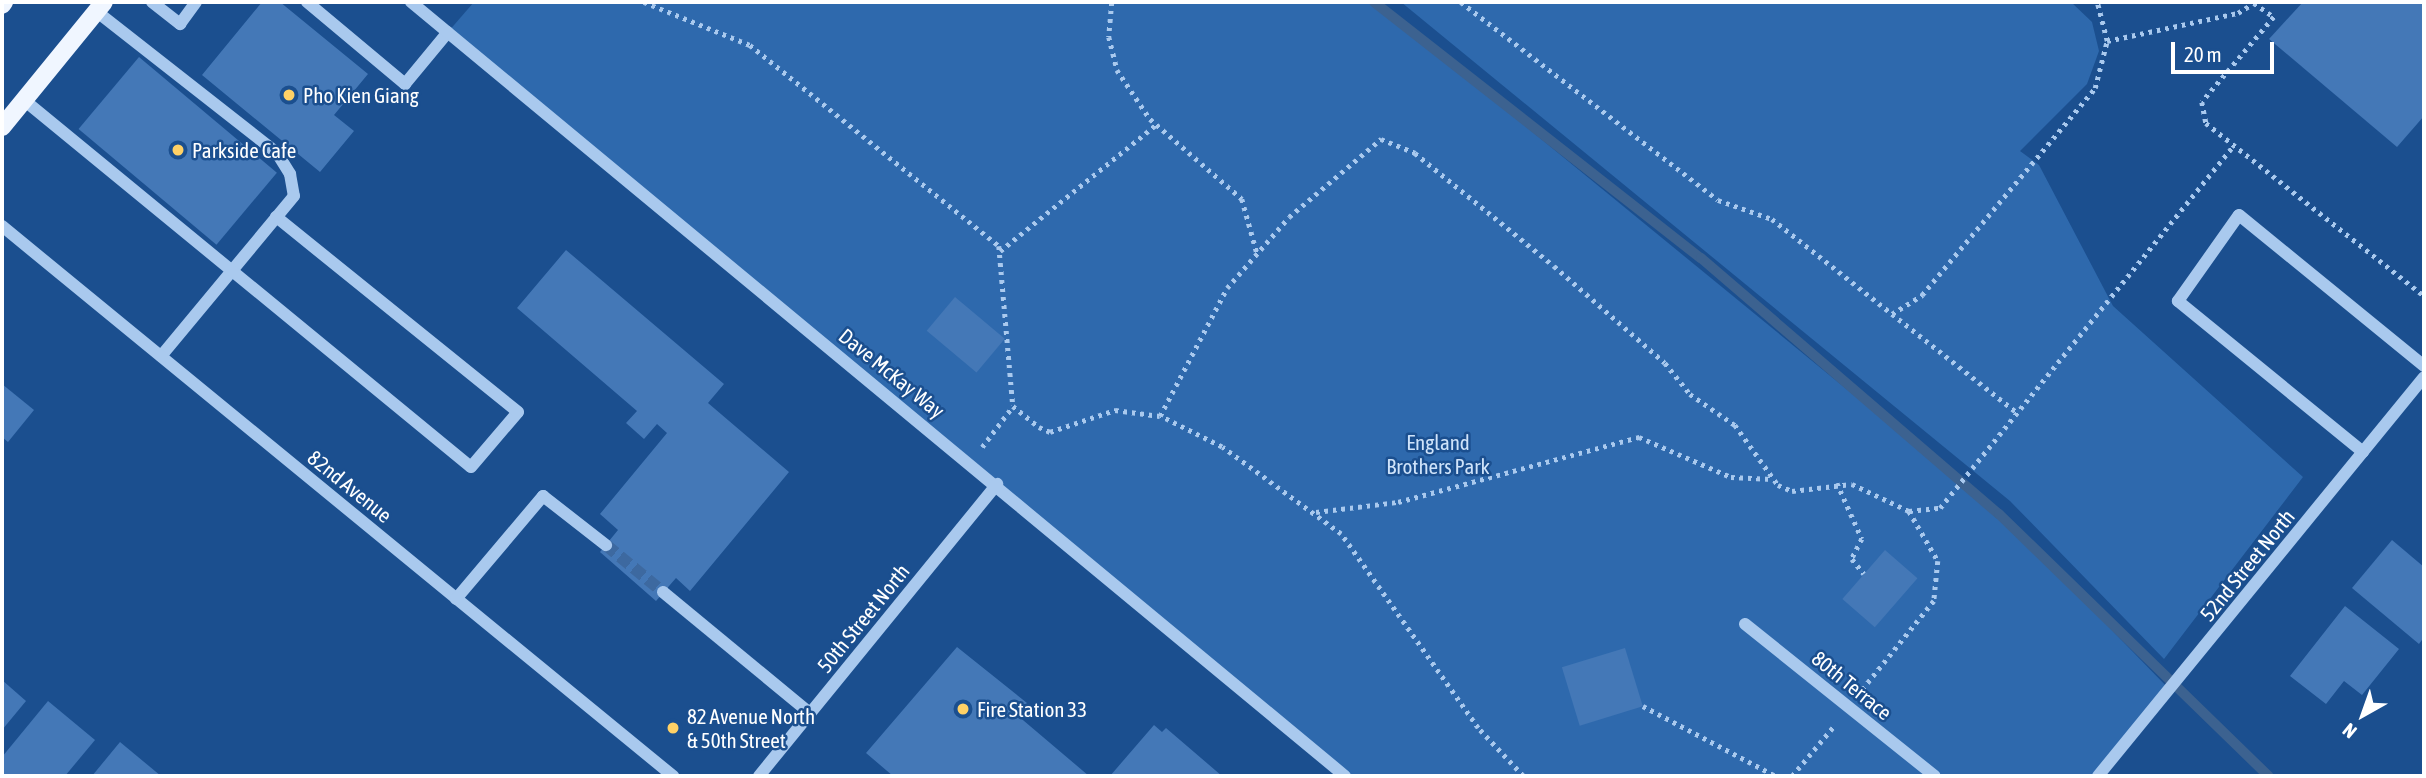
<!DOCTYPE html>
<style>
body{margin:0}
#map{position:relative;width:2426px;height:778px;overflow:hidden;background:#1b4f8f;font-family:"Asap Condensed",sans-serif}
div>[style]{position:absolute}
.green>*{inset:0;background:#2e69ad}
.stream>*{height:10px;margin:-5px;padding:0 5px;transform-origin:5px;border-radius:5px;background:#3c6290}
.building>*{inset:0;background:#4478b7;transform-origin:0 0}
.minor-tunnel>*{height:12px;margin-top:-6px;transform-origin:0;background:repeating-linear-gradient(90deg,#3d69a0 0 12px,transparent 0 18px)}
.path>*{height:4.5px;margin-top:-2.25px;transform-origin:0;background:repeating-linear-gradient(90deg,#a9c9ee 0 3.5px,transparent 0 8.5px)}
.minor>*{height:12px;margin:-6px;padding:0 6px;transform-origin:6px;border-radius:6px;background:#a9c9ee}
.major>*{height:18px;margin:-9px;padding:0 9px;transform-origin:9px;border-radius:9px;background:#f0f6ff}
.dots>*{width:19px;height:19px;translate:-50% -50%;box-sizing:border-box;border:4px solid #1b4f8f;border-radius:50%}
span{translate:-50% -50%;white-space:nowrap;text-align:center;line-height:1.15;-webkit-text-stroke:5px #1b4f8f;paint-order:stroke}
.poi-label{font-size:21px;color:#fff}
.left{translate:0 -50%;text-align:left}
.street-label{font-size:21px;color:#fff}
.park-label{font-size:21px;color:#cfe3fa}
.frame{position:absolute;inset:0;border:4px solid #fff;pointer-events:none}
.north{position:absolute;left:2328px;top:680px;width:70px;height:70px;-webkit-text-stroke:5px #1b4f8f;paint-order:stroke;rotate:220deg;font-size:19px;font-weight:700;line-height:28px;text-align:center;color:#fff}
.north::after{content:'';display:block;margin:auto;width:24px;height:32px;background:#fff;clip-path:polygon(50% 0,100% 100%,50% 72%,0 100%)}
.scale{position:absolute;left:2171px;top:42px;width:103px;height:32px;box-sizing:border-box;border:4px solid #fff;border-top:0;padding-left:9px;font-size:21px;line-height:24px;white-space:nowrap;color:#fff;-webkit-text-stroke:5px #1b4f8f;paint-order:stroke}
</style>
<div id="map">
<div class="green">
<div style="clip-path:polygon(474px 2px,1374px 2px,1999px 514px,2170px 690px,2099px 776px,1342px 776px,448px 32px)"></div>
<div style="clip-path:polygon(1401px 2px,2071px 2px,2092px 22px,2099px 51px,2087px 84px,2020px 151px,2039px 165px,2113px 306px,2303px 477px,2164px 659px,2010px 501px)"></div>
</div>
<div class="stream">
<div style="left:1374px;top:2px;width:415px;rotate:38.1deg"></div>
<div style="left:1701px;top:258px;width:393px;rotate:40.7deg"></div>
<div style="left:1999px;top:514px;width:376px;rotate:44.2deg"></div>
</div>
<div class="building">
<div style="clip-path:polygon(262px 2px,280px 2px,368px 74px,334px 115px,354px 131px,320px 172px,202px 75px)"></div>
<div style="clip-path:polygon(2303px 2px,2424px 2px,2424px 116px,2397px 147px,2269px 39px)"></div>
<div style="left:139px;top:57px;width:180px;height:94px;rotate:40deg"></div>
<div style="clip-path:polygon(566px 250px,724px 384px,708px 403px,789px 472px,690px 591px,676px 578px,656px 601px,600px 552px,618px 530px,600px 514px,667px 433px,657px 424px,644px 439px,626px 423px,637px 411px,517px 308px)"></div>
<div style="left:955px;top:297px;width:65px;height:44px;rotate:40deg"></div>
<div style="clip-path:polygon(2px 384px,34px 410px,8px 442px,2px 437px)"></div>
<div style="clip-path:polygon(2392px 540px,2424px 567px,2424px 637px,2419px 644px,2352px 588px)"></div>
<div style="left:1885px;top:550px;width:43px;height:65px;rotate:41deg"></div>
<div style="clip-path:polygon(2345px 606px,2399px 649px,2362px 695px,2344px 681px,2326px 704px,2290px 676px)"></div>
<div style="clip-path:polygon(957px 647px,1027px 703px,1017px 715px,1089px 776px,893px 776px,866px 753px)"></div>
<div style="left:1625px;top:648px;width:61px;height:66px;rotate:73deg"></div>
<div style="clip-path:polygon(2px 680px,26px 701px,2px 730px)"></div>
<div style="clip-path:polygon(48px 701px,95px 740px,65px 776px,2px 776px,2px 757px)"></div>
<div style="clip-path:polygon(1154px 725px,1162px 732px,1166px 728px,1222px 776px,1110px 776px)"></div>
<div style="clip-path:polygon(120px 742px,161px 776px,92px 776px)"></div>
</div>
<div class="minor-tunnel">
<div style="left:606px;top:545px;width:74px;rotate:39.5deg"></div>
</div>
<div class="path">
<div style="left:644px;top:2px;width:114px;rotate:22.1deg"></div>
<div style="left:750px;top:45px;width:320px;rotate:38.9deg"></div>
<div style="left:999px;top:246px;width:161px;rotate:85deg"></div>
<div style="left:1013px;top:406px;width:33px;rotate:39deg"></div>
<div style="left:1039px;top:427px;width:12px;rotate:24deg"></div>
<div style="left:1050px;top:432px;width:69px;rotate:-18.7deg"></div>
<div style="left:1115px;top:410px;width:45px;rotate:7.6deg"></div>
<div style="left:1112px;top:2px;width:35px;rotate:95deg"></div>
<div style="left:1109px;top:37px;width:34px;rotate:76deg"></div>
<div style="left:1117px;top:70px;width:59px;rotate:56deg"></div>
<div style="left:1150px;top:119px;width:122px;rotate:41deg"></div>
<div style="left:1242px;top:199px;width:56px;rotate:74.5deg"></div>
<div style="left:1461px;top:2px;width:324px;rotate:37.6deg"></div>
<div style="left:1718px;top:200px;width:57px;rotate:19.4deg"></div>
<div style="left:1772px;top:219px;width:313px;rotate:38.3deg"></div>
<div style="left:2107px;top:41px;width:134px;rotate:-12.1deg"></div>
<div style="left:2238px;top:13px;width:19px;rotate:-32deg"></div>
<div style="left:2254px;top:3px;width:24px;rotate:35deg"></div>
<div style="left:2274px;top:17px;width:111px;rotate:130.3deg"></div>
<div style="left:2202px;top:102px;width:21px;rotate:79deg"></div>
<div style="left:2206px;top:123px;width:278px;rotate:38.4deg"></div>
<div style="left:1000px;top:251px;width:202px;rotate:-39deg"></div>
<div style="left:1892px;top:314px;width:36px;rotate:-32deg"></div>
<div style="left:1922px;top:295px;width:270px;rotate:-50.1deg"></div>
<div style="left:2095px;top:88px;width:49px;rotate:-75.7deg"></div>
<div style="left:2107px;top:41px;width:40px;rotate:-104.4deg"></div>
<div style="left:982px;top:447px;width:51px;rotate:-52.9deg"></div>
<div style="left:1837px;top:483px;width:61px;rotate:65.9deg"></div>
<div style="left:1862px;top:539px;width:22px;rotate:117deg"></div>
<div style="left:1852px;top:559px;width:19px;rotate:51deg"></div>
<div style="left:1909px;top:511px;width:31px;rotate:-6deg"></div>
<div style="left:1940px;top:508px;width:467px;rotate:-51deg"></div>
<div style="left:1316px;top:512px;width:83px;rotate:-7deg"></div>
<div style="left:1398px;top:502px;width:250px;rotate:-15.1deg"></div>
<div style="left:1639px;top:437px;width:100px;rotate:23.5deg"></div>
<div style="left:1731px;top:477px;width:41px;rotate:2.8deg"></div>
<div style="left:1643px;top:706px;width:150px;rotate:27.8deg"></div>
<div style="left:1523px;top:776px;width:66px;rotate:-133.2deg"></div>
<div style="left:1478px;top:728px;width:237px;rotate:-125.2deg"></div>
<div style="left:1341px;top:534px;width:147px;rotate:-143.8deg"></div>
<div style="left:1222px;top:447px;width:69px;rotate:-153.4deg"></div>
<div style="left:1160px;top:416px;width:144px;rotate:-62.4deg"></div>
<div style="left:1227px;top:288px;width:94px;rotate:-48.9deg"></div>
<div style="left:1289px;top:217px;width:121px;rotate:-40.3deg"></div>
<div style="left:1381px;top:139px;width:37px;rotate:22deg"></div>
<div style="left:1415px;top:153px;width:179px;rotate:39.1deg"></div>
<div style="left:1554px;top:266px;width:147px;rotate:41.1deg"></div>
<div style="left:1665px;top:363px;width:40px;rotate:51deg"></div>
<div style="left:1690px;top:394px;width:55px;rotate:34.6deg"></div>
<div style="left:1735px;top:425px;width:74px;rotate:54.4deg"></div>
<div style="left:1778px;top:485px;width:15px;rotate:23deg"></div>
<div style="left:1792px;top:491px;width:60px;rotate:-6.7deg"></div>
<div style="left:1852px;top:484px;width:63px;rotate:25.3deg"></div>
<div style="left:1909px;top:511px;width:58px;rotate:59.9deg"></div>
<div style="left:1938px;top:561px;width:40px;rotate:95.7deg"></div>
<div style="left:1934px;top:601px;width:113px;rotate:128.9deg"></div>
<div style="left:1792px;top:776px;width:65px;rotate:-50deg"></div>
</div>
<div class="minor">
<div style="left:152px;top:2px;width:36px;rotate:38deg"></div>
<div style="left:180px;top:24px;width:27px;rotate:-54deg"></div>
<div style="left:307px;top:2px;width:128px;rotate:39.9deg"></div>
<div style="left:405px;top:84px;width:67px;rotate:-50.4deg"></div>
<div style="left:411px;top:2px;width:1213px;rotate:39.65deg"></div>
<div style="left:96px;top:11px;width:230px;rotate:38.1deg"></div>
<div style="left:277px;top:153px;width:25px;rotate:58deg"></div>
<div style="left:290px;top:174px;width:22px;rotate:80deg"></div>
<div style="left:294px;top:196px;width:208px;rotate:129.7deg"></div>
<div style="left:24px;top:100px;width:578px;rotate:39.39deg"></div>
<div style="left:471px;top:467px;width:72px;rotate:-49.5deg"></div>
<div style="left:518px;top:412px;width:311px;rotate:-141.1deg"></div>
<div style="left:2px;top:226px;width:868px;rotate:39.34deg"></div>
<div style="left:2363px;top:452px;width:239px;rotate:-140.8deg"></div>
<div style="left:2178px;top:301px;width:105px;rotate:-54.7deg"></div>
<div style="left:2239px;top:215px;width:239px;rotate:39.2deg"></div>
<div style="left:663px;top:592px;width:190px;rotate:39.5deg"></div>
<div style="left:456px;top:599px;width:135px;rotate:-49.8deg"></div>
<div style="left:543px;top:496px;width:80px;rotate:37.9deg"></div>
<div style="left:1745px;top:624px;width:243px;rotate:38.7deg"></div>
<div style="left:759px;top:776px;width:377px;rotate:-50.8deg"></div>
<div style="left:2098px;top:776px;width:515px;rotate:-50.75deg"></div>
</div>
<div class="major">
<div style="left:2px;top:5px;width:4px;rotate:-56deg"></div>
<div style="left:2px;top:127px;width:161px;rotate:-50.8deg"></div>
</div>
<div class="dots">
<div style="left:289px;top:95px;background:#ffd166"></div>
<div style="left:178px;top:150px;background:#ffd166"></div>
<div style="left:963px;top:709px;background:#ffd166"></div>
<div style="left:673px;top:728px;background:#ffd166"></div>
</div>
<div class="poi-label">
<span class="left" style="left:303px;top:95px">Pho Kien Giang</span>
<span class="left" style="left:192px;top:150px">Parkside Cafe</span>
<span class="left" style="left:977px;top:709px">Fire Station 33</span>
<span class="left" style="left:687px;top:728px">82 Avenue North<br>&amp; 50th Street</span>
</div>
<div class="street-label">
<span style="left:892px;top:373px;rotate:39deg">Dave McKay Way</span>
<span style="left:350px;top:486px;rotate:39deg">82nd Avenue</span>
<span style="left:2247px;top:565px;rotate:-51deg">52nd Street North</span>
<span style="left:863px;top:618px;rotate:-51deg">50th Street North</span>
<span style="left:1852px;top:685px;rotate:39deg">80th Terrace</span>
</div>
<div class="park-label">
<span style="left:1438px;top:454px">England<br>Brothers Park</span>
</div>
<div class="frame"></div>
<div class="north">N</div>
<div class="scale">20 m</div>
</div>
